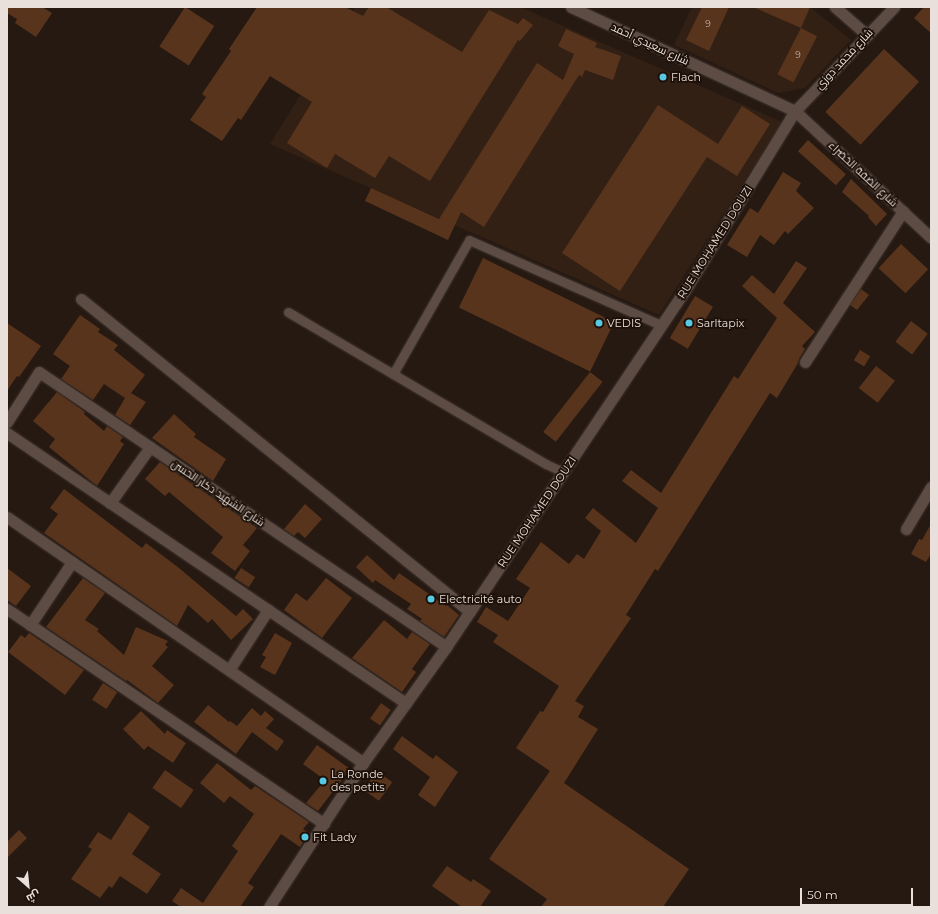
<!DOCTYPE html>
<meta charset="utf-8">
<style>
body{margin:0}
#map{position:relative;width:938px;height:914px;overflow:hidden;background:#261911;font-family:Montserrat,Cairo,sans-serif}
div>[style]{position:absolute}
.built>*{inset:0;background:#332014}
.building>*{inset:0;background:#59341c;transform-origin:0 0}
.roads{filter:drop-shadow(0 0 1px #3e3431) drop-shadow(0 0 1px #3e3431)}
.service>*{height:9px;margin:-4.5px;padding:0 4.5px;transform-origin:4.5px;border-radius:4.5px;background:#5c4c43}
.minor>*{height:11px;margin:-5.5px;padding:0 5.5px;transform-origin:5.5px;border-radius:5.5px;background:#5c4c43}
.tertiary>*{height:11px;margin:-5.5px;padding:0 5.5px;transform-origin:5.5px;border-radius:5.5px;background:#5c4c43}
.dots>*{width:11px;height:11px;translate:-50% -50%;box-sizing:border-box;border:2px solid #1c1008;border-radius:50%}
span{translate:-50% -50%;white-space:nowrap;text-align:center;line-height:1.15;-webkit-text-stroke:3.5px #1c1008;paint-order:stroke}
.number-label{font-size:9px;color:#c6b5ab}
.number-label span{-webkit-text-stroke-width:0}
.street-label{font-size:11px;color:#eae0db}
.poi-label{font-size:11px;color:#eae0db}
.left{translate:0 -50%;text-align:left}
.frame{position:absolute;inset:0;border:8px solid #eae0db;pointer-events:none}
.north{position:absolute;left:8px;top:866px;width:40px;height:40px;-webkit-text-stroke:3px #1c1008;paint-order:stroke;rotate:153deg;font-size:11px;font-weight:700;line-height:16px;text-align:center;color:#eae0db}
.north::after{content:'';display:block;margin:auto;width:14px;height:18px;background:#eae0db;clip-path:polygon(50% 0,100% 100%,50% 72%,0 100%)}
.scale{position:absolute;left:800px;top:888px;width:113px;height:18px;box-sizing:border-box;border:2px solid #eae0db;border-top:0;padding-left:5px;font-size:12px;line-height:14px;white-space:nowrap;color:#eae0db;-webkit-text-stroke:3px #1c1008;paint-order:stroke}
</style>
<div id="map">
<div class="built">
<div style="clip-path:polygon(355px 7px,520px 7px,782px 122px,659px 315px,270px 144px)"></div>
<div style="clip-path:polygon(692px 7px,810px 7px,851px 40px,805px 88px,778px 93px,674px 45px)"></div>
</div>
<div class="building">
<div style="clip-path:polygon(7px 7px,42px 7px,52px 13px,36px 37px,15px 23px,17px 19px,7px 13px)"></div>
<div style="left:185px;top:7px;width:35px;height:47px;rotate:33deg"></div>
<div style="clip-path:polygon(257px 7px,345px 7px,363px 16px,369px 7px,386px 7px,462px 52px,489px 10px,518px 24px,523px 18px,533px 25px,520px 41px,518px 40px,430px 181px,389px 156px,375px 178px,335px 154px,327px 168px,287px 143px,312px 102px,270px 76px,241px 120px,238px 118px,222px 141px,190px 120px,206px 97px,202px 94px,231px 51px,229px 49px)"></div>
<div style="clip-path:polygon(702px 7px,729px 7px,709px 51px,686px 40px)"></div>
<div style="clip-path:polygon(753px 7px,810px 7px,801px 28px)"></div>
<div style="clip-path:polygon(924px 7px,931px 7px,931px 33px,914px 18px)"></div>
<div style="left:801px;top:28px;width:18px;height:52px;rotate:27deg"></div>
<div style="clip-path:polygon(566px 29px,597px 43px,595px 47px,621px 56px,613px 80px,585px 70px,582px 77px,579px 75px,484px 227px,461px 212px,448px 240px,365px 201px,371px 188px,439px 219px,537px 63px,563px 80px,574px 54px,558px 46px)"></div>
<div style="left:884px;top:49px;width:48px;height:86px;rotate:43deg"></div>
<div style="clip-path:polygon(658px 105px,718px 144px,742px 106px,770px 124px,737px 176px,707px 157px,620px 291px,562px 253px)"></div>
<div style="left:808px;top:140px;width:51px;height:15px;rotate:42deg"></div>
<div style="clip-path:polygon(783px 172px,801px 183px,796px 191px,814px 208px,788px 234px,785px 231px,774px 245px,760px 235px,747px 257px,727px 245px,750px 208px,758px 213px)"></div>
<div style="clip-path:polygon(851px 179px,887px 214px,876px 226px,868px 217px,869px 216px,842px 192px)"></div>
<div style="left:901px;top:244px;width:37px;height:33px;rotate:43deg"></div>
<div style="left:483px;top:258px;width:146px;height:55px;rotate:26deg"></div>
<div style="clip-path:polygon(796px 261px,807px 268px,783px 303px,815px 332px,802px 346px,805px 349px,799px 359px,798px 363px,777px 398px,770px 393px,658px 571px,655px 569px,626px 615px,631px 618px,575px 701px,584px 706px,578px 717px,598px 729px,564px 783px,689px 869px,663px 907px,541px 907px,547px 899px,489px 859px,550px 771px,516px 748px,540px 711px,543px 712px,559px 686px,493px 642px,498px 635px,477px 622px,486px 607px,508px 621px,530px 588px,516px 579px,541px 542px,569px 564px,577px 554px,584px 559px,601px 531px,585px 518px,593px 508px,636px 543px,658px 508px,622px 481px,631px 470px,661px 493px,734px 376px,738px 379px,777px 318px,742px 286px,752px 275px,774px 294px)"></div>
<div style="clip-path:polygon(861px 289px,869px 295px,857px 310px,850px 305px)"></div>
<div style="left:695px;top:296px;width:21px;height:49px;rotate:31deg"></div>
<div style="clip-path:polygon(80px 315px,100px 329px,98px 332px,118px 345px,114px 350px,145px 375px,131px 393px,146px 402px,130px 425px,115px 415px,125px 398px,104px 384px,93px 400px,61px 379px,70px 366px,53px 354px)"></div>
<div style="left:911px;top:321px;width:21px;height:26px;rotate:37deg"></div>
<div style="clip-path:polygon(7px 323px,41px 346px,19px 377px,17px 376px,7px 391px)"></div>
<div style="left:860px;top:350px;width:12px;height:12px;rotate:31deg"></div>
<div style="left:876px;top:366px;width:24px;height:28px;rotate:38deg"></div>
<div style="left:590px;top:372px;width:16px;height:76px;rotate:38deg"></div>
<div style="clip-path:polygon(57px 392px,85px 412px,84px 414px,104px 431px,107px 426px,123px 437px,120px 441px,124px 444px,97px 486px,49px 447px,55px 439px,33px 421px)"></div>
<div style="clip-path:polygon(174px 414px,196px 434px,194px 437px,226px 459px,213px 481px,152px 438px)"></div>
<div style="clip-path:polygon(160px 462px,257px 528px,243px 545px,250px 551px,235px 571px,211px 553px,223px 537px,169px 492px,165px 496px,145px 479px)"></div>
<div style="clip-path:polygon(64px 489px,142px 548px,146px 543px,179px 568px,236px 616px,243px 609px,253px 619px,231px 640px,212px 619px,208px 623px,188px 605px,177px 626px,44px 533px,58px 514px,50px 508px)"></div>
<div style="clip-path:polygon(305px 504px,322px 519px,305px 538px,298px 532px,294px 536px,284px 529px)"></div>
<div style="clip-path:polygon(931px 524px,931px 554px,926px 562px,911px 554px,919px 539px,922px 540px)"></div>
<div style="clip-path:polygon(367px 555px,394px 580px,399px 573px,446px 606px,447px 605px,459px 615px,444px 637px,420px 621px,422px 619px,407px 609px,411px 604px,375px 580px,373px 583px,356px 567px)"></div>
<div style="clip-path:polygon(7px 568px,31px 586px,16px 606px,7px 600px)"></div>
<div style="left:241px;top:568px;width:17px;height:12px;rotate:33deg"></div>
<div style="clip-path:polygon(83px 578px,105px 593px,85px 620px,99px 629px,97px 631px,124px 655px,136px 627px,168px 641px,165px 645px,168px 647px,152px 666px,174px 685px,158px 703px,127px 680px,126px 681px,46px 627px)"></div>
<div style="clip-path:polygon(326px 578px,352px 598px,322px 638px,284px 610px,296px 593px,307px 601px)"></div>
<div style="clip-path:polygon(384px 620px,407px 639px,412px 632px,430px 644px,412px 669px,416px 672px,402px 692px,352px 658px)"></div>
<div style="clip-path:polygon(29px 633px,84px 670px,65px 695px,8px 652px,21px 635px,25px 638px)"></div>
<div style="clip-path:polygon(275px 633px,292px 643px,275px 675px,260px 667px,266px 657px,262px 655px)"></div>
<div style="left:103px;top:683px;width:17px;height:20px;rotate:33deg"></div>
<div style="left:381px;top:703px;width:12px;height:19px;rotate:35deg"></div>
<div style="clip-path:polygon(208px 705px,229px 722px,230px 721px,237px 726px,252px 708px,261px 716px,265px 711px,274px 719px,266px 728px,284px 741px,277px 751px,252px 732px,236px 754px,194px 722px)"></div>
<div style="clip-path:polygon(141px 711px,165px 734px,167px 730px,186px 743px,173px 763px,148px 746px,144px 750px,123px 729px)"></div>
<div style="clip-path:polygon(402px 736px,433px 759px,436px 755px,458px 772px,435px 807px,418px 795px,430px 777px,393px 749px)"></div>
<div style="clip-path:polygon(317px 745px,350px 769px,318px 811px,306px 803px,325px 780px,303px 764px)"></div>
<div style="clip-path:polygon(217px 763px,251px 790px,255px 786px,309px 822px,303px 829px,309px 833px,300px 847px,281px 834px,248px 883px,254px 887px,240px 907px,181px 907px,172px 901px,181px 888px,203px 903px,238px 851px,232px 846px,254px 814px,230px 796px,224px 803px,200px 783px)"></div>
<div style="left:165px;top:770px;width:35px;height:22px;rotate:35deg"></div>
<div style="left:377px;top:771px;width:19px;height:23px;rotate:36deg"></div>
<div style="clip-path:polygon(129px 812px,150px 827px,132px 854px,161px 874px,147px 894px,120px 876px,112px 888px,109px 886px,100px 898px,71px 879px,92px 849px,88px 847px,98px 832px,111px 840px)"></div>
<div style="clip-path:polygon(19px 830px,27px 838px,7px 858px,7px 842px)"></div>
<div style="clip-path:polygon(447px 866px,471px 882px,473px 879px,491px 891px,480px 907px,462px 907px,432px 886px)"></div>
</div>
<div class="roads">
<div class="service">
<div style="left:288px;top:312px;width:299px;rotate:30.5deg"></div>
<div style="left:546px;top:464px;width:19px;rotate:25deg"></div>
<div style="left:393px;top:374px;width:154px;rotate:-60.4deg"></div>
<div style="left:469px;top:240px;width:210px;rotate:23.9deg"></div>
</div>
<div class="minor">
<div style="left:835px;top:7px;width:43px;rotate:41.2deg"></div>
<div style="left:81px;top:299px;width:499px;rotate:38.8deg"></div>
<div style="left:805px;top:362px;width:180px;rotate:-57deg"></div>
<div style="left:7px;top:422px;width:59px;rotate:-57.4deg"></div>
<div style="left:39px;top:372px;width:491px;rotate:34deg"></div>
<div style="left:7px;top:433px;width:482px;rotate:34.1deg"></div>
<div style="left:110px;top:503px;width:69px;rotate:-54.5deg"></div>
<div style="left:7px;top:517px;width:433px;rotate:34.6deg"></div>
<div style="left:906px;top:529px;width:49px;rotate:-59.2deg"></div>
<div style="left:7px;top:609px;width:383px;rotate:34.1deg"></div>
<div style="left:30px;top:625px;width:76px;rotate:-56.3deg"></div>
<div style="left:229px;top:670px;width:72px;rotate:-57deg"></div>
<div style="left:269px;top:907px;width:172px;rotate:-56.9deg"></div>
<div style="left:363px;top:763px;width:143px;rotate:-54.4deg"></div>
<div style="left:446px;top:647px;width:427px;rotate:-56.2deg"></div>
<div style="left:684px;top:292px;width:212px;rotate:-58.5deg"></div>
<div style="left:795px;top:111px;width:186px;rotate:43deg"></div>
</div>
<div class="tertiary">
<div style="left:571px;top:7px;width:247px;rotate:24.9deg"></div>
<div style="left:795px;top:111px;width:144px;rotate:-46.4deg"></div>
</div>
</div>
<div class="dots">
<div style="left:663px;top:77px;background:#57c9e2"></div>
<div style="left:599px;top:323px;background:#57c9e2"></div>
<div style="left:689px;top:323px;background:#57c9e2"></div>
<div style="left:431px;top:599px;background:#57c9e2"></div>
<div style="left:323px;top:781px;background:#57c9e2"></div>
<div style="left:305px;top:837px;background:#57c9e2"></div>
</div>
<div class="number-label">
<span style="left:708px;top:24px">9</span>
<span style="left:798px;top:55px">9</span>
</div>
<div class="street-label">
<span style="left:650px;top:44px;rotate:25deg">شارع سعيدي أحمد</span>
<span style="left:844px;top:59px;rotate:-47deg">شارع محمد دوزي</span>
<span style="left:863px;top:174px;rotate:43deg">شارع الضفة الخضراء</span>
<span style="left:715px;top:242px;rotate:-58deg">RUE MOHAMED DOUZI</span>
<span style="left:218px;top:493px;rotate:34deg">شارع الشهيد دكار الحسن</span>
<span style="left:537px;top:512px;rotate:-56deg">RUE MOHAMED DOUZI</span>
</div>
<div class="poi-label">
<span class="left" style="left:671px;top:77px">Flach</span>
<span class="left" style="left:607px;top:323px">VEDIS</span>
<span class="left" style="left:697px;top:323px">Sarltapix</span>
<span class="left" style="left:439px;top:599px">Electricité auto</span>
<span class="left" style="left:331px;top:781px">La Ronde<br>des petits</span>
<span class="left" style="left:313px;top:837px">Fit Lady</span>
</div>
<div class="frame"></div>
<div class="north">ش</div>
<div class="scale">50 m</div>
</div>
